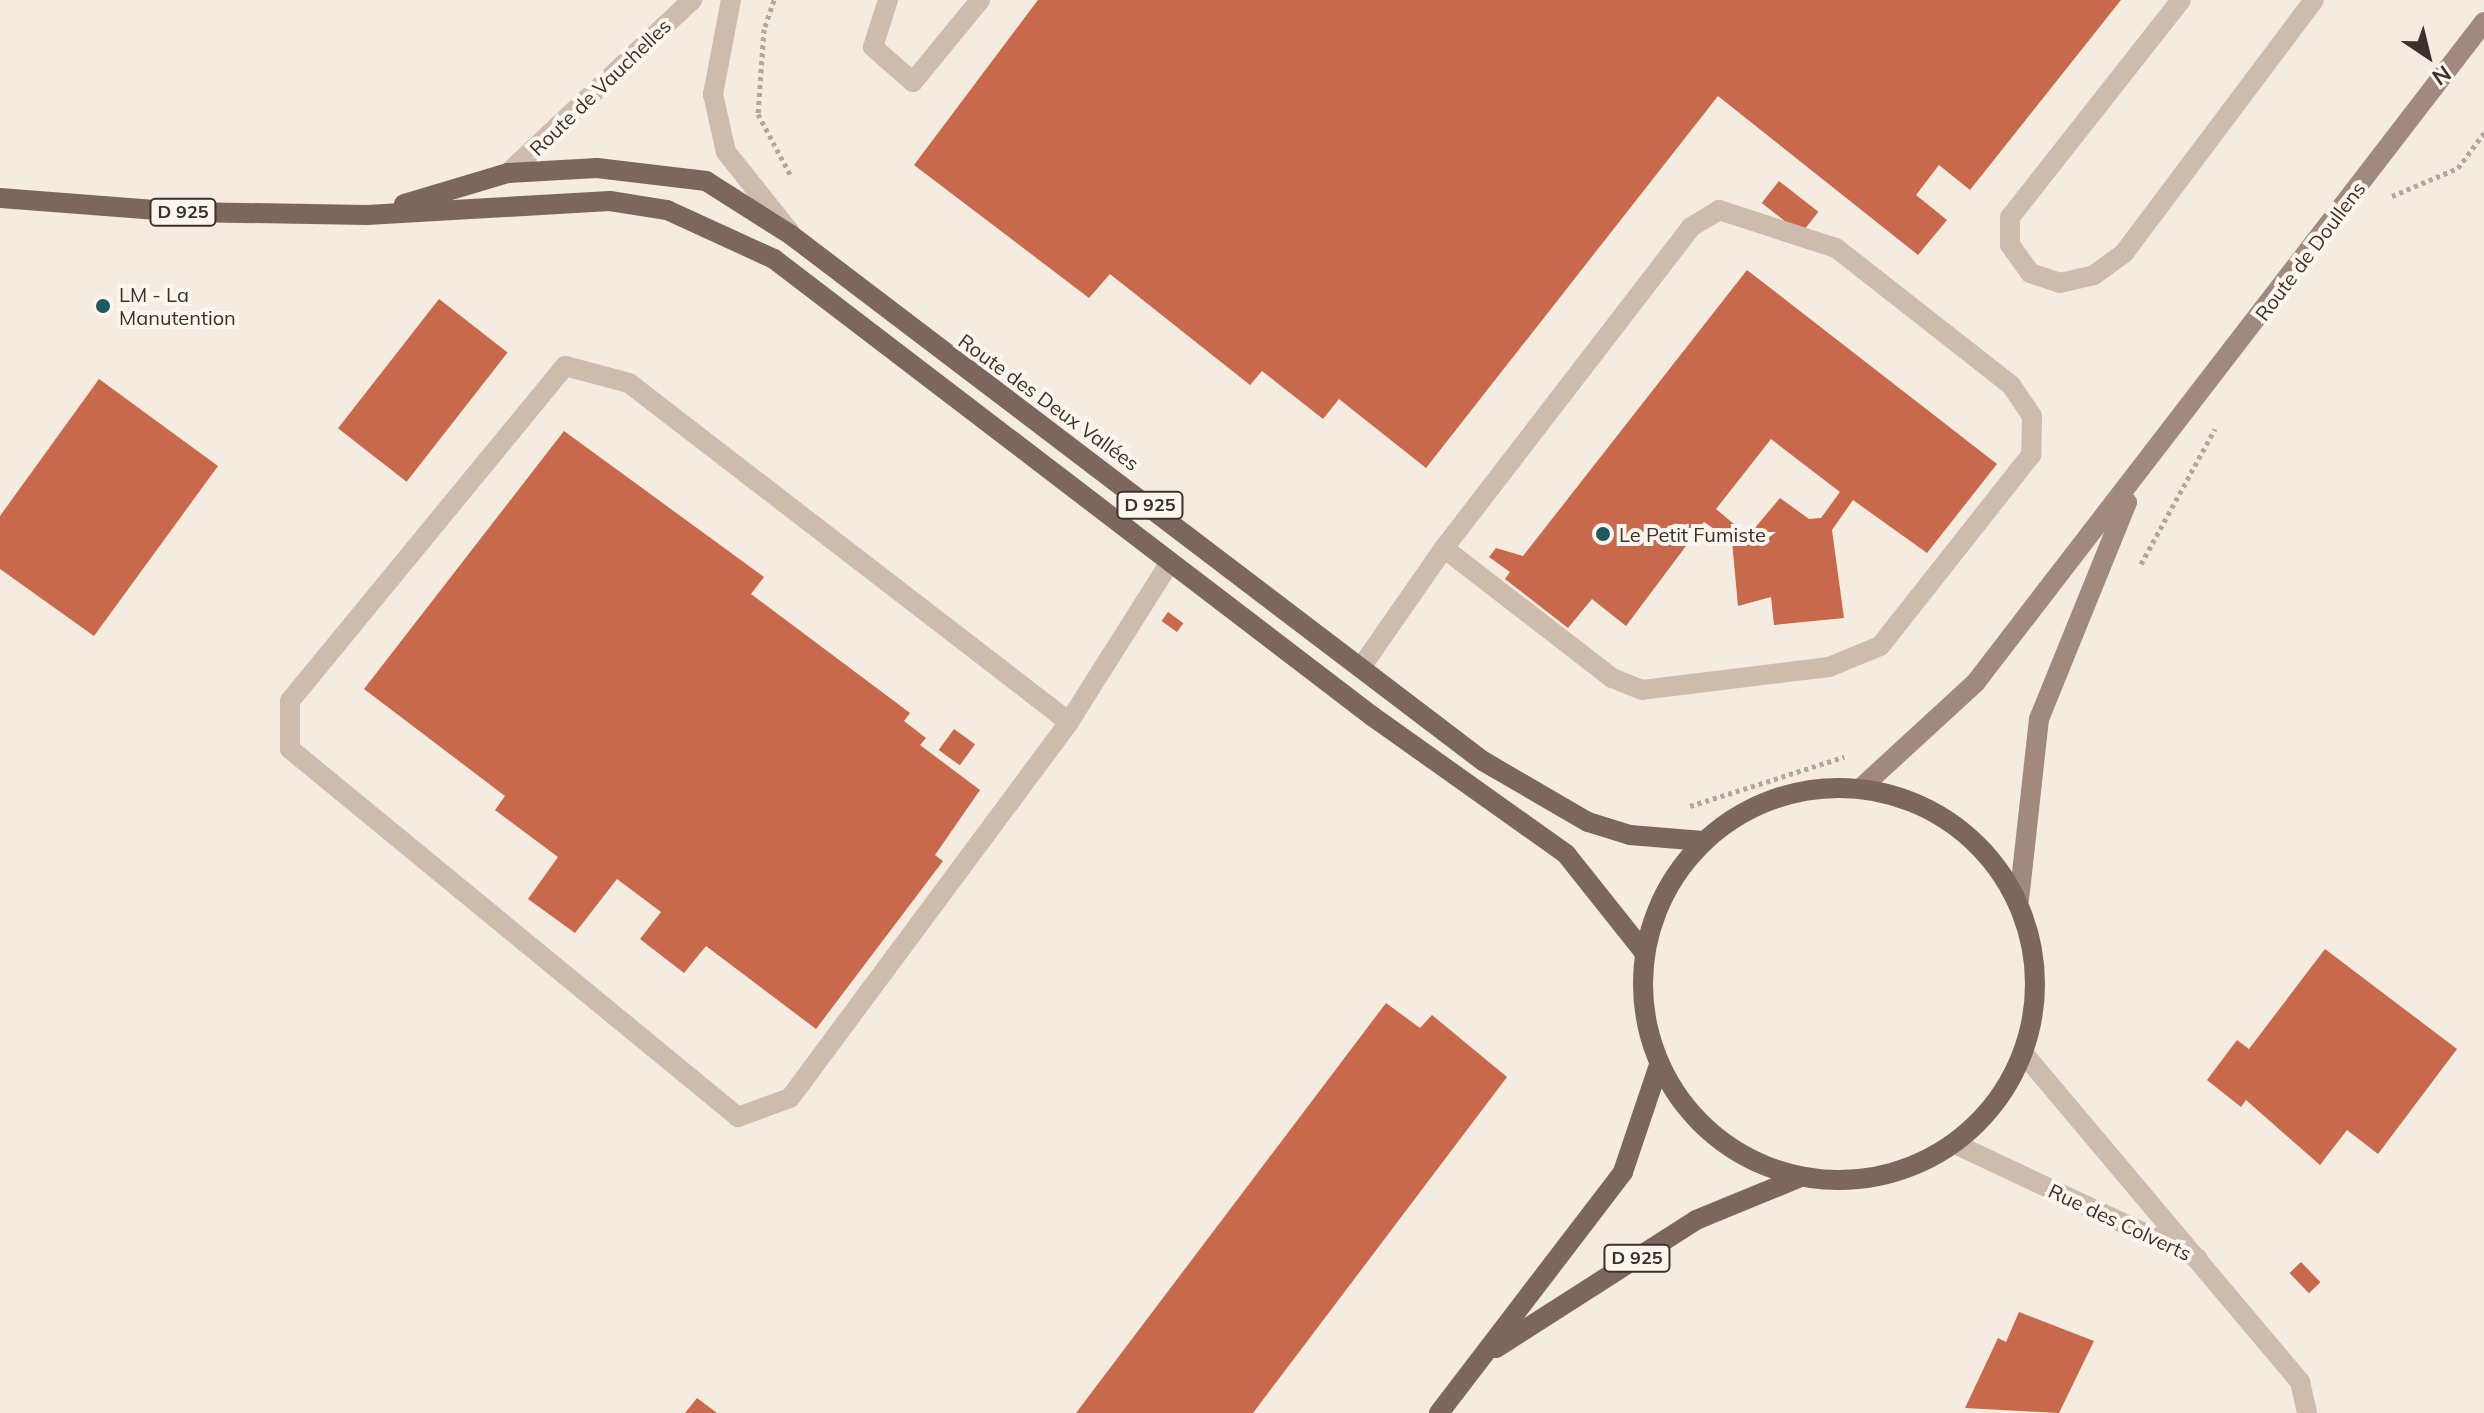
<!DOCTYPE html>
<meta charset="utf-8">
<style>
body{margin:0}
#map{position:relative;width:2484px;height:1413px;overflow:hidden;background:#f4ebe1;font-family:Mulish,sans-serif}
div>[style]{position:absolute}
.building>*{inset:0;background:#c8694b;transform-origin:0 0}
.path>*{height:5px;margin-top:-2.5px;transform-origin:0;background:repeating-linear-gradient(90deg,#b9a596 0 4px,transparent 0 8px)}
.lane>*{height:20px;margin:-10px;padding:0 10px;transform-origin:10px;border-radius:10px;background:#cdbbac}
.street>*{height:20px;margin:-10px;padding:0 10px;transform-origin:10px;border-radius:10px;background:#cdbbac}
.secondary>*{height:20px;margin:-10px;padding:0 10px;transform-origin:10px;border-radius:10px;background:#a18a7d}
.primary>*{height:20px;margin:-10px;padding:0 10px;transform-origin:10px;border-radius:10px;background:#7d675c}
.primary>.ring{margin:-10px;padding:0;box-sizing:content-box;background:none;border:20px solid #7d675c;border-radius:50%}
.dots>*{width:22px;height:22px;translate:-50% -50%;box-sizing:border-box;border:4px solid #fbf5ee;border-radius:50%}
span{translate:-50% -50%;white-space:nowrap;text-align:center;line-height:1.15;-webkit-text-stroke:8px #fbf5ee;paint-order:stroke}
.shield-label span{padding:2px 6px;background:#fbf5ee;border:2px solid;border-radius:6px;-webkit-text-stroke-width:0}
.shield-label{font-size:18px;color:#3b302b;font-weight:700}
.street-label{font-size:20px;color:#3b302b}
.poi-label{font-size:20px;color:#3b302b}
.left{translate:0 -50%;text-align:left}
.north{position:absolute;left:2388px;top:16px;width:80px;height:80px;-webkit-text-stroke:6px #fbf5ee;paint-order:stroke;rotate:145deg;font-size:22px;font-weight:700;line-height:32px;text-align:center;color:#3b302b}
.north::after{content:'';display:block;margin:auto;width:28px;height:36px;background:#3b302b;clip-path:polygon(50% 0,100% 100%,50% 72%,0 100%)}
</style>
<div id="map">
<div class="building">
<div style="clip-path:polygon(1038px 0,2121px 0,1970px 190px,1939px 165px,1916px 195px,1947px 220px,1918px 255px,1718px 96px,1426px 468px,1339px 399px,1323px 419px,1262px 371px,1250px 385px,1110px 274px,1089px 298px,914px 165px)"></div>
<div style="left:1779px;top:181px;width:50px;height:28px;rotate:38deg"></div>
<div style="clip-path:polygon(evenodd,1747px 270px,1997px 464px,1927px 553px,1853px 500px,1832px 530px,1844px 618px,1774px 625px,1771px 597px,1738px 606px,1732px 541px,1704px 522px,1626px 626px,1592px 599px,1568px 628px,1505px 579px,1510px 572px,1489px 557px,1496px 548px,1523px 556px,1747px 270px,1771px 439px,1840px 492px,1821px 518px,1809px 519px,1780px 498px,1754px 529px,1741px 530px,1716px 509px,1771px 439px)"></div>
<div style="left:439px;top:299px;width:87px;height:164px;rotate:38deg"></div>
<div style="clip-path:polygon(99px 379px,218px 466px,94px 636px,0 569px,0 516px)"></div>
<div style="clip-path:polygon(564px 431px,764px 577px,751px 594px,910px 713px,904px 721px,926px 738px,920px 745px,980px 790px,935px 855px,943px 861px,816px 1029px,706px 946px,684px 973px,640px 939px,661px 912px,617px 879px,575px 933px,528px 899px,558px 857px,495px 810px,505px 796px,364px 689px)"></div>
<div style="left:1168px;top:612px;width:19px;height:11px;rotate:36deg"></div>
<div style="left:954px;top:729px;width:26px;height:26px;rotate:36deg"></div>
<div style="clip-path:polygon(2325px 949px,2457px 1049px,2378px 1154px,2347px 1130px,2320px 1165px,2246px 1100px,2241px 1107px,2207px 1080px,2237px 1040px,2249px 1049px)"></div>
<div style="clip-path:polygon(1386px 1003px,1420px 1028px,1432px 1015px,1507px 1077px,1253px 1413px,1076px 1413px)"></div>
<div style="left:2301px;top:1262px;width:28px;height:16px;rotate:46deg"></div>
<div style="clip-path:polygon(2019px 1312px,2094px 1341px,2059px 1413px,1965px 1408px,1998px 1338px,2006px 1342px)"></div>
<div style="clip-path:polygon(697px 1398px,717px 1413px,685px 1413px)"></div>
</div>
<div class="path">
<div style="left:774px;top:0;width:31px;rotate:109deg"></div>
<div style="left:764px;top:29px;width:85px;rotate:94deg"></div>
<div style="left:758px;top:114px;width:70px;rotate:62deg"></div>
<div style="left:2392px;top:196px;width:72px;rotate:-23deg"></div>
<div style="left:2458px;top:168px;width:44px;rotate:-53.4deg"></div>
<div style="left:2141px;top:564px;width:154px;rotate:-61.3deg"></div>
<div style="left:1690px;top:806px;width:162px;rotate:-17.7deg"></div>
</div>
<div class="lane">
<div style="left:888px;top:0;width:49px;rotate:107.7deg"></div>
<div style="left:873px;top:47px;width:53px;rotate:41.2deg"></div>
<div style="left:913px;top:82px;width:106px;rotate:-50.7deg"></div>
<div style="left:2181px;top:0;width:276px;rotate:128.2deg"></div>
<div style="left:2010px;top:217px;width:28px;rotate:90deg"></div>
<div style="left:2010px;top:245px;width:34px;rotate:54deg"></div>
<div style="left:2030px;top:273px;width:32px;rotate:18deg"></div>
<div style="left:2060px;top:283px;width:35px;rotate:-13deg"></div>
<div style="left:2094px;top:275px;width:37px;rotate:-36deg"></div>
<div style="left:2124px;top:253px;width:316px;rotate:-53.1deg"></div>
<div style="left:1362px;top:666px;width:144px;rotate:-55.2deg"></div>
<div style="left:1444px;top:548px;width:405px;rotate:-52.4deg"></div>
<div style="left:1691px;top:227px;width:33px;rotate:-31deg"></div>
<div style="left:1719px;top:210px;width:123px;rotate:18deg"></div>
<div style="left:1836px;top:248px;width:222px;rotate:38.1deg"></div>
<div style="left:2011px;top:385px;width:37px;rotate:56deg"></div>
<div style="left:2032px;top:416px;width:39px;rotate:91deg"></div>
<div style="left:2031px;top:455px;width:243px;rotate:128.3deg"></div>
<div style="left:1880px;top:646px;width:55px;rotate:157.6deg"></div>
<div style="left:1829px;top:667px;width:188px;rotate:173deg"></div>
<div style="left:1642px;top:690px;width:32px;rotate:-158deg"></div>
<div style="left:1612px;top:678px;width:212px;rotate:-142.3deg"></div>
<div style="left:1069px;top:722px;width:555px;rotate:-142.39deg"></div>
<div style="left:629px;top:383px;width:66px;rotate:-165.1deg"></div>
<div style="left:565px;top:366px;width:433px;rotate:129.4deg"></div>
<div style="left:290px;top:701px;width:48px;rotate:90deg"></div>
<div style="left:290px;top:749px;width:580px;rotate:39.4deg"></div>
<div style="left:738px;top:1117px;width:55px;rotate:-20.1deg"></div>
<div style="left:790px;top:1098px;width:468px;rotate:-53.4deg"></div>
<div style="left:1069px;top:722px;width:189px;rotate:-57.7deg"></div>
</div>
<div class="street">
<div style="left:731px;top:0;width:96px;rotate:100.8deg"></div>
<div style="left:713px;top:94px;width:59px;rotate:77.4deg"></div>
<div style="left:726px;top:152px;width:101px;rotate:51.4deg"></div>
<div style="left:508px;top:173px;width:253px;rotate:-43.2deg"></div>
<div style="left:2024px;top:1054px;width:429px;rotate:49.9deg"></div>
<div style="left:2300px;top:1382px;width:32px;rotate:77deg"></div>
<div style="left:1955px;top:1144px;width:268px;rotate:25.2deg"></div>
</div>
<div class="secondary">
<div style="left:1862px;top:787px;width:155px;rotate:-42.6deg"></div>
<div style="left:1976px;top:682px;width:833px;rotate:-52.41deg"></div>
<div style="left:2019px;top:900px;width:182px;rotate:-83.7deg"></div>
<div style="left:2039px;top:719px;width:234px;rotate:-67.9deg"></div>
</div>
<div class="primary">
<div style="left:0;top:198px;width:184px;rotate:4.4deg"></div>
<div style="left:183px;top:212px;width:184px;rotate:0.9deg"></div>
<div style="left:367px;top:215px;width:243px;rotate:-3.3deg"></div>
<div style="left:610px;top:201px;width:58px;rotate:9deg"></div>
<div style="left:667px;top:210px;width:118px;rotate:24.6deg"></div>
<div style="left:774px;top:259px;width:753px;rotate:37.39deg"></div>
<div style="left:1372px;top:716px;width:238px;rotate:35.4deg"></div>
<div style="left:1566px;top:854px;width:125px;rotate:51.5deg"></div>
<div style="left:404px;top:204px;width:109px;rotate:-16.6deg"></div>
<div style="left:508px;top:173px;width:89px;rotate:-3.2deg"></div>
<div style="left:597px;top:168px;width:110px;rotate:6.8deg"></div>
<div style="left:706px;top:181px;width:101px;rotate:32.4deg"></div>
<div style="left:791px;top:235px;width:869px;rotate:37.24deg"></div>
<div style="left:1483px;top:761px;width:121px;rotate:30.2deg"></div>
<div style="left:1588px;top:822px;width:44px;rotate:17.2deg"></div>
<div style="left:1630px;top:835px;width:73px;rotate:4.7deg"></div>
<div class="ring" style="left:1643px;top:788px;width:372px;height:372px"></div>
<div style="left:1496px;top:1348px;width:237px;rotate:-32.6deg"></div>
<div style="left:1696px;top:1220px;width:113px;rotate:-22.3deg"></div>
<div style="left:1439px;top:1413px;width:303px;rotate:-52.6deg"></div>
<div style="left:1623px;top:1172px;width:113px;rotate:-71.4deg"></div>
</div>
<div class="dots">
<div style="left:103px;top:306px;background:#1f5a5e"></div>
<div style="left:1603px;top:534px;background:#1f5a5e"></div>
</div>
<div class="shield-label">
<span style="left:183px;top:212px">D 925</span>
<span style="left:1150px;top:505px">D 925</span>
<span style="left:1637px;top:1258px">D 925</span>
</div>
<div class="street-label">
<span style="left:600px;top:87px;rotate:-44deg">Route de Vauchelles</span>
<span style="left:2310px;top:251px;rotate:-53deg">Route de Doullens</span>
<span style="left:1049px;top:402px;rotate:36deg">Route des Deux Vallées</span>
<span style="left:2120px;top:1222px;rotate:25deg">Rue des Colverts</span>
</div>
<div class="poi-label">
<span class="left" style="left:119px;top:306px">LM - La<br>Manutention</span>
<span class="left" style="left:1619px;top:534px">Le Petit Fumiste</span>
</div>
<div class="north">N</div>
</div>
